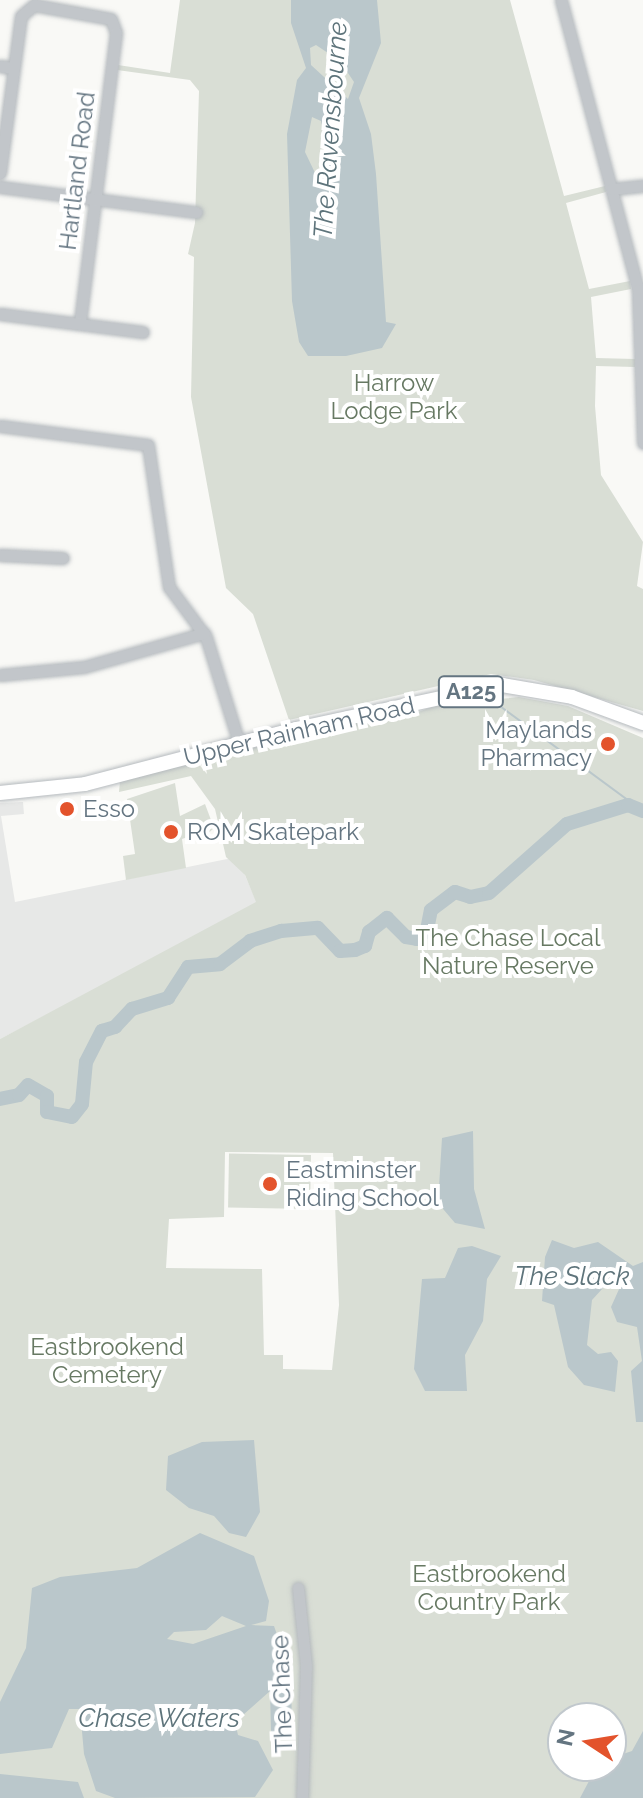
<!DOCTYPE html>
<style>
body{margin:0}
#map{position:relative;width:643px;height:1798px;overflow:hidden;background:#f9f9f6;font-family:Raleway,sans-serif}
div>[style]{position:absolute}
.built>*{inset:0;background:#e7e8e7}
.green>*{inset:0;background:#d9ded5;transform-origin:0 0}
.water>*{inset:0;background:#bac7cb}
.stream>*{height:2px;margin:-1px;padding:0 1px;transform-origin:1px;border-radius:1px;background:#bac7cb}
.river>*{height:14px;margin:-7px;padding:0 7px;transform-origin:7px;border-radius:7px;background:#bac7cb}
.roads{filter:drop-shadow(0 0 2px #b5babe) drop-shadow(0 0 2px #b5babe)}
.minor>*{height:11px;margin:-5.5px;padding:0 5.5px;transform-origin:5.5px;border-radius:5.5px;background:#c2c6ca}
.major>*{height:14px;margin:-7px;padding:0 7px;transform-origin:7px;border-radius:7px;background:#fff}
.dots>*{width:22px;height:22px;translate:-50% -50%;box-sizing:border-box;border:4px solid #fff;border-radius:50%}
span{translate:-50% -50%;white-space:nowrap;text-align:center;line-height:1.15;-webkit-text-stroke:8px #fff;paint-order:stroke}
.shield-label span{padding:2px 6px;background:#fff;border:2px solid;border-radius:6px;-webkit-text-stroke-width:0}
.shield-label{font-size:22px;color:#647581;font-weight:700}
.street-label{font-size:24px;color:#647581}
.park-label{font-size:24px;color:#677963}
.poi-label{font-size:24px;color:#647581}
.right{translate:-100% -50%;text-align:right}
.left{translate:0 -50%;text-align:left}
.water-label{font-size:26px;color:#5e747b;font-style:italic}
.north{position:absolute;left:547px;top:1702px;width:80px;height:80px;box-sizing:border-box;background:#fff;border:2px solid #c1c8cd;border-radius:50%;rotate:282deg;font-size:22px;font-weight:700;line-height:32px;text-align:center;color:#647581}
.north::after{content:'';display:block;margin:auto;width:28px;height:36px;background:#e3532c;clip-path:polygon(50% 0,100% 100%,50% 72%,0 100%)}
</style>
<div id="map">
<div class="built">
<div style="clip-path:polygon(23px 802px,24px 814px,1px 816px,15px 902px,237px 857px,258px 905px,0 1039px,0 803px)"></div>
</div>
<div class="green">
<div style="clip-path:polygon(180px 0,510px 0,564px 196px,605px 186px,606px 192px,566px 203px,589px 289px,630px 281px,631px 289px,591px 297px,596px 358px,635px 359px,635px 367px,596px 366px,595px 406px,601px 475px,643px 542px,637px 586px,643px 589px,643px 711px,534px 680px,491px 674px,289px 720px,253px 614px,226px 588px,191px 397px,194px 257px,188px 254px,195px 223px,199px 91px,190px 80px,117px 70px,118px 65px,170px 73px)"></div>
<div style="clip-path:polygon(evenodd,519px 697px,568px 706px,643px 738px,643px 1798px,0 1798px,0 1039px,256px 902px,245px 875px,226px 857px,215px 809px,191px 776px,119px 792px,120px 781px,197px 762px,207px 774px,204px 756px,255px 743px,261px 750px,346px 724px,341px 732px,351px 730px,347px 722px,396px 712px,402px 718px,437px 705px,519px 697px,225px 1152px,333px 1153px,339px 1305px,332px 1370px,283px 1369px,283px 1355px,264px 1355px,262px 1269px,166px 1268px,169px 1219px,224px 1217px,225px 1152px,519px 697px,563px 1718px,611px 1718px,611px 1766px,563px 1766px,563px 1718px)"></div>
<div style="clip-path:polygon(175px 783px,180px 816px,205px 804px,214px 828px,203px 838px,196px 834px,182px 839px,186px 868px,126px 880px,123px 856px,135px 854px,127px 799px)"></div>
<div style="left:311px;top:1155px;width:54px;height:82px;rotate:91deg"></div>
</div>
<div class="water">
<div style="clip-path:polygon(evenodd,291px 0,377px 0,381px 43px,359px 98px,371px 134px,376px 174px,386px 322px,396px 324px,382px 348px,346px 356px,308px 356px,299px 342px,292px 301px,287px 134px,297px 80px,306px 68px,291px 23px,291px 0,316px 45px,340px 61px,354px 82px,348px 99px,311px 65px,310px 48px,316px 45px,291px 0,312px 117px,321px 121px,328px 151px,328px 166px,317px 177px,305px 152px,312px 117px)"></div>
<div style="clip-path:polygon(473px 1131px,474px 1189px,485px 1229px,455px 1223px,438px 1203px,442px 1138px)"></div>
<div style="clip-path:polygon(552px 1240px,574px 1248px,598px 1242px,633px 1266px,643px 1262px,643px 1422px,636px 1422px,631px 1371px,642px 1361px,637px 1327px,617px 1322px,611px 1307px,620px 1287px,603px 1288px,592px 1300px,587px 1345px,598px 1354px,611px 1352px,618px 1361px,615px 1392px,584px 1385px,568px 1367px,554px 1305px,542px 1301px,545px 1257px)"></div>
<div style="clip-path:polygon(472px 1246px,501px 1256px,487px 1279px,483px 1321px,465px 1355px,467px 1391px,425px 1391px,414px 1369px,422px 1279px,445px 1278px,458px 1248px)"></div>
<div style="clip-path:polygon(254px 1440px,260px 1512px,246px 1537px,229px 1533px,214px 1516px,189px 1508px,166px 1490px,168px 1456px,202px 1442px)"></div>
<div style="clip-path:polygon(evenodd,200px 1533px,254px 1556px,269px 1601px,266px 1621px,251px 1625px,274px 1626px,291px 1675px,292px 1732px,278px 1737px,271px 1731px,270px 1691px,235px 1722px,238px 1735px,258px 1741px,273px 1770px,255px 1797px,115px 1798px,96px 1791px,84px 1754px,80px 1709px,69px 1709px,52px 1748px,0 1754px,0 1702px,26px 1648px,32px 1588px,60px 1577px,137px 1568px,200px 1533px,222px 1616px,246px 1626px,193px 1644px,167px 1639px,174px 1632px,206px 1630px,222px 1616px)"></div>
<div style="clip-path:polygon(643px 1731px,643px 1798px,580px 1798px,597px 1766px,611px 1766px,611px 1758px,632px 1751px)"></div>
<div style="clip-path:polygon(0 1774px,78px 1782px,84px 1798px,0 1798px)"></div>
</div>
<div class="stream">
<div style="left:489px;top:698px;width:191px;rotate:36.3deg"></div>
</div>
<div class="river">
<div style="left:0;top:1099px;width:19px;rotate:-12deg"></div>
<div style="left:19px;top:1095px;width:13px;rotate:-48deg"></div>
<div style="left:28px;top:1085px;width:22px;rotate:30deg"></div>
<div style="left:47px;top:1096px;width:16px;rotate:90deg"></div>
<div style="left:47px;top:1112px;width:25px;rotate:11deg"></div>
<div style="left:72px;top:1117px;width:16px;rotate:-52deg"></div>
<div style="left:82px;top:1104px;width:42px;rotate:-84.6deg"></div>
<div style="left:86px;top:1062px;width:35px;rotate:-63deg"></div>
<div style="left:102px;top:1031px;width:14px;rotate:-17deg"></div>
<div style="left:115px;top:1027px;width:25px;rotate:-47deg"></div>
<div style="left:132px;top:1009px;width:38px;rotate:-17deg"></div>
<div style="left:168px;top:998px;width:37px;rotate:-57deg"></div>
<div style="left:188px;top:967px;width:32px;rotate:-5deg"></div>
<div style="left:220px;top:964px;width:38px;rotate:-37deg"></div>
<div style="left:250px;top:941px;width:33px;rotate:-18deg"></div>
<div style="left:281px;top:931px;width:37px;rotate:-5deg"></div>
<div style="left:318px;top:928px;width:32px;rotate:46deg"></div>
<div style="left:340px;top:951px;width:15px;rotate:-4deg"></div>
<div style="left:355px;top:950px;width:11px;rotate:-22deg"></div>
<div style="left:365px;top:946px;width:15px;rotate:-74deg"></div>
<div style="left:369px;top:932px;width:23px;rotate:-38deg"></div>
<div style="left:387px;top:918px;width:27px;rotate:45deg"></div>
<div style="left:406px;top:937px;width:11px;rotate:10deg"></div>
<div style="left:417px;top:939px;width:13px;rotate:-42deg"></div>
<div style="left:427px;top:930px;width:20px;rotate:-79deg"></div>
<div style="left:431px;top:910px;width:30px;rotate:-37deg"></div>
<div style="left:455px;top:892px;width:16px;rotate:18deg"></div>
<div style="left:470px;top:897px;width:19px;rotate:-12deg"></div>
<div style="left:489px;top:893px;width:104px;rotate:-41.5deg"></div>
<div style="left:567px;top:824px;width:64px;rotate:-17.3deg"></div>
<div style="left:628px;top:805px;width:16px;rotate:22deg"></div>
</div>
<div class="roads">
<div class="minor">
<div style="left:561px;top:0;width:300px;rotate:75.1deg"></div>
<div style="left:638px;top:290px;width:153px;rotate:88.1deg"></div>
<div style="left:0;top:66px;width:13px;rotate:9deg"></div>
<div style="left:0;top:173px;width:158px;rotate:-82.4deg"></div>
<div style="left:21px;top:16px;width:17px;rotate:-40deg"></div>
<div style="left:34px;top:5px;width:78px;rotate:10.3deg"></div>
<div style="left:111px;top:19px;width:15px;rotate:70deg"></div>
<div style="left:116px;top:33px;width:293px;rotate:97.1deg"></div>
<div style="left:0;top:187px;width:198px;rotate:7.3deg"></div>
<div style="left:612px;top:189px;width:31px;rotate:-6deg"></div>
<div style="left:0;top:314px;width:144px;rotate:7.2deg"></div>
<div style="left:0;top:426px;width:149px;rotate:7.3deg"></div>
<div style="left:148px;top:445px;width:144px;rotate:81.6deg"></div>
<div style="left:169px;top:587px;width:62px;rotate:53.5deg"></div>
<div style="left:206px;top:637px;width:111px;rotate:72.7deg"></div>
<div style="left:0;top:555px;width:63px;rotate:2.7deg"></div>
<div style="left:0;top:675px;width:84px;rotate:-5.4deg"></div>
<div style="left:84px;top:667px;width:125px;rotate:-15.8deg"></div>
<div style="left:298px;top:1588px;width:78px;rotate:84.1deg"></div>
<div style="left:306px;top:1666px;width:132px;rotate:91.7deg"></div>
</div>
<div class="major">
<div style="left:0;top:793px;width:85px;rotate:-6deg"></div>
<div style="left:85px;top:784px;width:218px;rotate:-14.6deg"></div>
<div style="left:296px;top:729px;width:211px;rotate:-12.1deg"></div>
<div style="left:502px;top:685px;width:71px;rotate:9.7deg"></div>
<div style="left:572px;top:697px;width:76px;rotate:20.1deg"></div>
</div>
</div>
<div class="dots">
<div style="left:608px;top:744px;background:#e3532c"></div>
<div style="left:67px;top:809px;background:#e3532c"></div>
<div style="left:171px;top:832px;background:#e3532c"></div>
<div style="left:270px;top:1184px;background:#e3532c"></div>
</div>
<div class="shield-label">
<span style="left:471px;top:692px">A125</span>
</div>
<div class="street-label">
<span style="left:77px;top:171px;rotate:-83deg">Hartland Road</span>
<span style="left:299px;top:731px;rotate:-13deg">Upper Rainham Road</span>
<span style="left:282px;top:1694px;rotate:-92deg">The Chase</span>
</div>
<div class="park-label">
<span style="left:394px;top:397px">Harrow<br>Lodge Park</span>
<span style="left:508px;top:952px">The Chase Local<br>Nature Reserve</span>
<span style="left:107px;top:1361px">Eastbrookend<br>Cemetery</span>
<span style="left:489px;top:1588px">Eastbrookend<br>Country Park</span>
</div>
<div class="poi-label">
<span class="right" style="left:592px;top:744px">Maylands<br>Pharmacy</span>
<span class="left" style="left:83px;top:809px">Esso</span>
<span class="left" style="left:187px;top:832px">ROM Skatepark</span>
<span class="left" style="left:286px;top:1184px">Eastminster<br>Riding School</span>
</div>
<div class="water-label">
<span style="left:331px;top:130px;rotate:-86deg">The Ravensbourne</span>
<span style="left:572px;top:1277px">The Slack</span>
<span style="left:159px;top:1719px">Chase Waters</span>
</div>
<div class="north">N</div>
</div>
